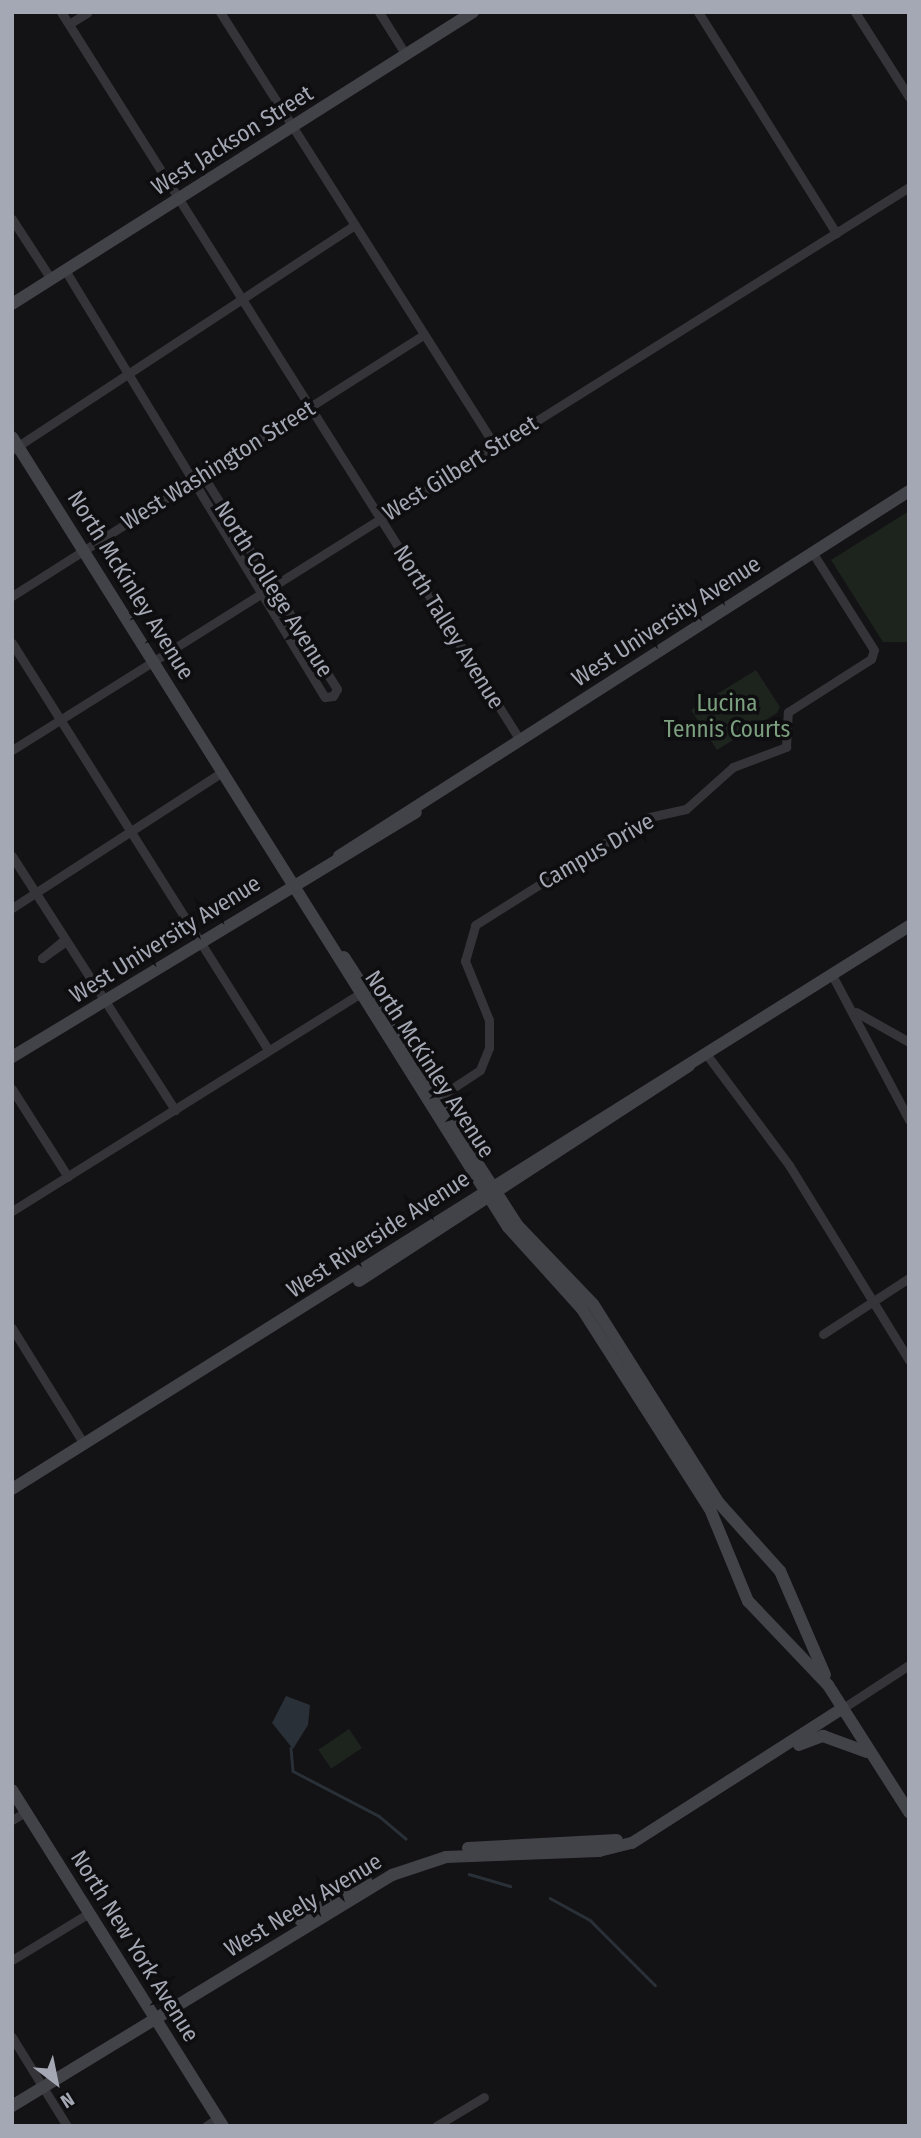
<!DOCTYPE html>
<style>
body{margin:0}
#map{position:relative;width:921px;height:2138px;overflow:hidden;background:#131214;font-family:"Fira Sans Condensed",sans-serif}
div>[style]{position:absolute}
.green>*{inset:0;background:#1d241e;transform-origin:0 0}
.water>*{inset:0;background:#293037}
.stream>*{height:2.5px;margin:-1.25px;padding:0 1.25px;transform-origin:1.25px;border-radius:1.25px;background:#293037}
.street>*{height:9px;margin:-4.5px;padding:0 4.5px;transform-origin:4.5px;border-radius:4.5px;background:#343439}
.secondary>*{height:12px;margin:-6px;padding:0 6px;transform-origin:6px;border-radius:6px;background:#424349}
span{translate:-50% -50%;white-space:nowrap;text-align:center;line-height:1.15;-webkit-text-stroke:7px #0e0d0f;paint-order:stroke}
.street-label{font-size:23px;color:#a4a8b4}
.park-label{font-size:23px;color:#7b9f7f}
.frame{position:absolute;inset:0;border:14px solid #a4a8b4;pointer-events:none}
.north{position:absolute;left:21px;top:2047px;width:70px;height:70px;-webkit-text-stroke:5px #0e0d0f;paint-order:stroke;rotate:148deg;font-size:19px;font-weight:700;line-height:28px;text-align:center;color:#a4a8b4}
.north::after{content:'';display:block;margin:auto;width:24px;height:32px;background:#a4a8b4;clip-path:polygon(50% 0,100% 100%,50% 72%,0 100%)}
</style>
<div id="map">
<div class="green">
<div style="clip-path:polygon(909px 511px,909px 642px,883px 642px,831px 560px)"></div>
<div style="clip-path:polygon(756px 670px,780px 707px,777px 713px,717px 750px,691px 710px)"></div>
<div style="left:349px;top:1729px;width:23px;height:37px;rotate:56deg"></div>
</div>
<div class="water">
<div style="clip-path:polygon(286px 1696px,310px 1705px,308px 1725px,293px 1749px,272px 1723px)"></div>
</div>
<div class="stream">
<div style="left:291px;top:1748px;width:23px;rotate:85deg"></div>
<div style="left:293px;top:1771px;width:97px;rotate:27.6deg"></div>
<div style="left:379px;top:1816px;width:35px;rotate:40deg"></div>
<div style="left:469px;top:1874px;width:43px;rotate:16.3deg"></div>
<div style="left:550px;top:1898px;width:46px;rotate:28.8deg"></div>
<div style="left:590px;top:1920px;width:92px;rotate:45deg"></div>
</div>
<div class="street">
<div style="left:61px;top:12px;width:861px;rotate:57.77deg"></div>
<div style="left:220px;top:12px;width:514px;rotate:57.64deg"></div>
<div style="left:379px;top:12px;width:51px;rotate:57.9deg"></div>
<div style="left:698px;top:12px;width:261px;rotate:58deg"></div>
<div style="left:855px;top:12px;width:101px;rotate:57.6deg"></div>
<div style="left:69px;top:24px;width:22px;rotate:-32deg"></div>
<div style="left:12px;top:219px;width:72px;rotate:57deg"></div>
<div style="left:65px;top:270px;width:500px;rotate:58.7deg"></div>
<div style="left:325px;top:697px;width:8px;rotate:-7deg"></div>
<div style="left:333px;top:696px;width:8px;rotate:-60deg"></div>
<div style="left:337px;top:689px;width:130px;rotate:-122.1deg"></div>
<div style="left:268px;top:579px;width:115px;rotate:-122.2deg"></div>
<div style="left:207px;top:482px;width:11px;rotate:-165deg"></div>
<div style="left:12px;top:450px;width:410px;rotate:-33.3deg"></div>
<div style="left:12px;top:596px;width:488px;rotate:-32.4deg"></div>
<div style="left:12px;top:643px;width:481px;rotate:57.8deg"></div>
<div style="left:12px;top:750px;width:1059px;rotate:-32.11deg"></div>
<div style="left:12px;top:856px;width:302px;rotate:57.3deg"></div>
<div style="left:12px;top:908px;width:252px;rotate:-32.9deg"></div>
<div style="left:65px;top:939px;width:30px;rotate:140deg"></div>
<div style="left:42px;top:958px;width:29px;rotate:-35deg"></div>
<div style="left:832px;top:975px;width:164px;rotate:62deg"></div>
<div style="left:856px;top:1012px;width:61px;rotate:29.5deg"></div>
<div style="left:707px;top:1055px;width:137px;rotate:53.3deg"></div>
<div style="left:789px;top:1165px;width:229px;rotate:58.4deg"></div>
<div style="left:12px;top:1089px;width:104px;rotate:57.5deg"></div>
<div style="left:433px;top:1101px;width:56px;rotate:-33.4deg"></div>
<div style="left:480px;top:1070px;width:24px;rotate:-68deg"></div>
<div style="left:489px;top:1048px;width:28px;rotate:-90deg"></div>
<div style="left:489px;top:1020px;width:64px;rotate:-112.1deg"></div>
<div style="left:465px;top:961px;width:37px;rotate:-74deg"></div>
<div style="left:475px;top:925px;width:201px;rotate:-32.2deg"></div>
<div style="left:645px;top:818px;width:42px;rotate:-12.4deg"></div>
<div style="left:686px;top:809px;width:63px;rotate:-41.8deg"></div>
<div style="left:733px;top:767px;width:57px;rotate:-20.7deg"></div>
<div style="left:786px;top:747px;width:35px;rotate:-87deg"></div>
<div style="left:788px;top:712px;width:98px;rotate:-32.6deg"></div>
<div style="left:871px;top:659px;width:9px;rotate:-72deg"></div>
<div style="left:874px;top:650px;width:116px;rotate:-122.3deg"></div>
<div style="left:12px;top:1211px;width:409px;rotate:-32deg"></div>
<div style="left:12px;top:1328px;width:137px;rotate:58.2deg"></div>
<div style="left:823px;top:1334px;width:103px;rotate:-33.1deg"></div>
<div style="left:843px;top:1708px;width:79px;rotate:-33.1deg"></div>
<div style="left:12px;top:1820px;width:17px;rotate:-31deg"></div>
<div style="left:12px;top:1960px;width:90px;rotate:-31.4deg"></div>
<div style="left:12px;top:2037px;width:105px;rotate:58.3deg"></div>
<div style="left:206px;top:2126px;width:14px;rotate:-34deg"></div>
<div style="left:436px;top:2126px;width:56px;rotate:-31.1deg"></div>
</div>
<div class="secondary">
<div style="left:12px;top:304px;width:546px;rotate:-32.35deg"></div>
<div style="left:12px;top:437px;width:933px;rotate:57.88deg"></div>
<div style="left:508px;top:1227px;width:110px;rotate:47.9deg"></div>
<div style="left:582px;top:1309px;width:237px;rotate:57.4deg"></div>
<div style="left:710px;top:1509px;width:100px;rotate:67.6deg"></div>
<div style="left:748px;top:1601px;width:116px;rotate:46.4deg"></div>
<div style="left:828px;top:1685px;width:151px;rotate:57.5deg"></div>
<div style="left:339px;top:856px;width:677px;rotate:-32.63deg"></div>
<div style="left:344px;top:957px;width:320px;rotate:57.1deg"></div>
<div style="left:518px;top:1226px;width:108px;rotate:46.1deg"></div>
<div style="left:593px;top:1304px;width:236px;rotate:57.7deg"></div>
<div style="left:719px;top:1503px;width:91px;rotate:48.1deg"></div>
<div style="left:780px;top:1571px;width:113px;rotate:66.6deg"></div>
<div style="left:12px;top:1057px;width:472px;rotate:-31.2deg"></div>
<div style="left:359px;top:1281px;width:394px;rotate:-33.1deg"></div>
<div style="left:12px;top:1489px;width:1059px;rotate:-32.11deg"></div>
<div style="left:799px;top:1745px;width:26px;rotate:-21deg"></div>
<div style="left:823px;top:1736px;width:47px;rotate:20deg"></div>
<div style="left:12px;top:1790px;width:397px;rotate:57.9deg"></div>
<div style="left:468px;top:1848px;width:149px;rotate:-3.1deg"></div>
<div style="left:300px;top:1920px;width:77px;rotate:-30.6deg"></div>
<div style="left:12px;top:2106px;width:445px;rotate:-31.3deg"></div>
<div style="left:392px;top:1875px;width:57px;rotate:-18.4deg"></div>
<div style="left:446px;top:1857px;width:153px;rotate:-2.2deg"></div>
<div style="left:599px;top:1851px;width:34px;rotate:-14deg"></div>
<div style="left:632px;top:1843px;width:250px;rotate:-32.6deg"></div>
</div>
<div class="street-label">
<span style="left:232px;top:140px;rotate:-32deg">West Jackson Street</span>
<span style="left:218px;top:465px;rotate:-32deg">West Washington Street</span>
<span style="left:460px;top:468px;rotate:-32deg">West Gilbert Street</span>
<span style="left:131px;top:585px;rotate:58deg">North McKinley Avenue</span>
<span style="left:274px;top:589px;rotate:58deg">North College Avenue</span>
<span style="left:666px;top:621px;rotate:-33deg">West University Avenue</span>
<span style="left:449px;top:627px;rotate:58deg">North Talley Avenue</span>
<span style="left:596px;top:851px;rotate:-30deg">Campus Drive</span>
<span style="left:165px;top:939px;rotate:-32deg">West University Avenue</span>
<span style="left:430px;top:1064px;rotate:57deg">North McKinley Avenue</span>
<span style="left:378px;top:1234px;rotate:-33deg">West Riverside Avenue</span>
<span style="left:303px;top:1905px;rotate:-31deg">West Neely Avenue</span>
<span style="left:135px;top:1946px;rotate:58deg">North New York Avenue</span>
</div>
<div class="park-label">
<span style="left:727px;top:716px">Lucina<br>Tennis Courts</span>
</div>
<div class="frame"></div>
<div class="north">N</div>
</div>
